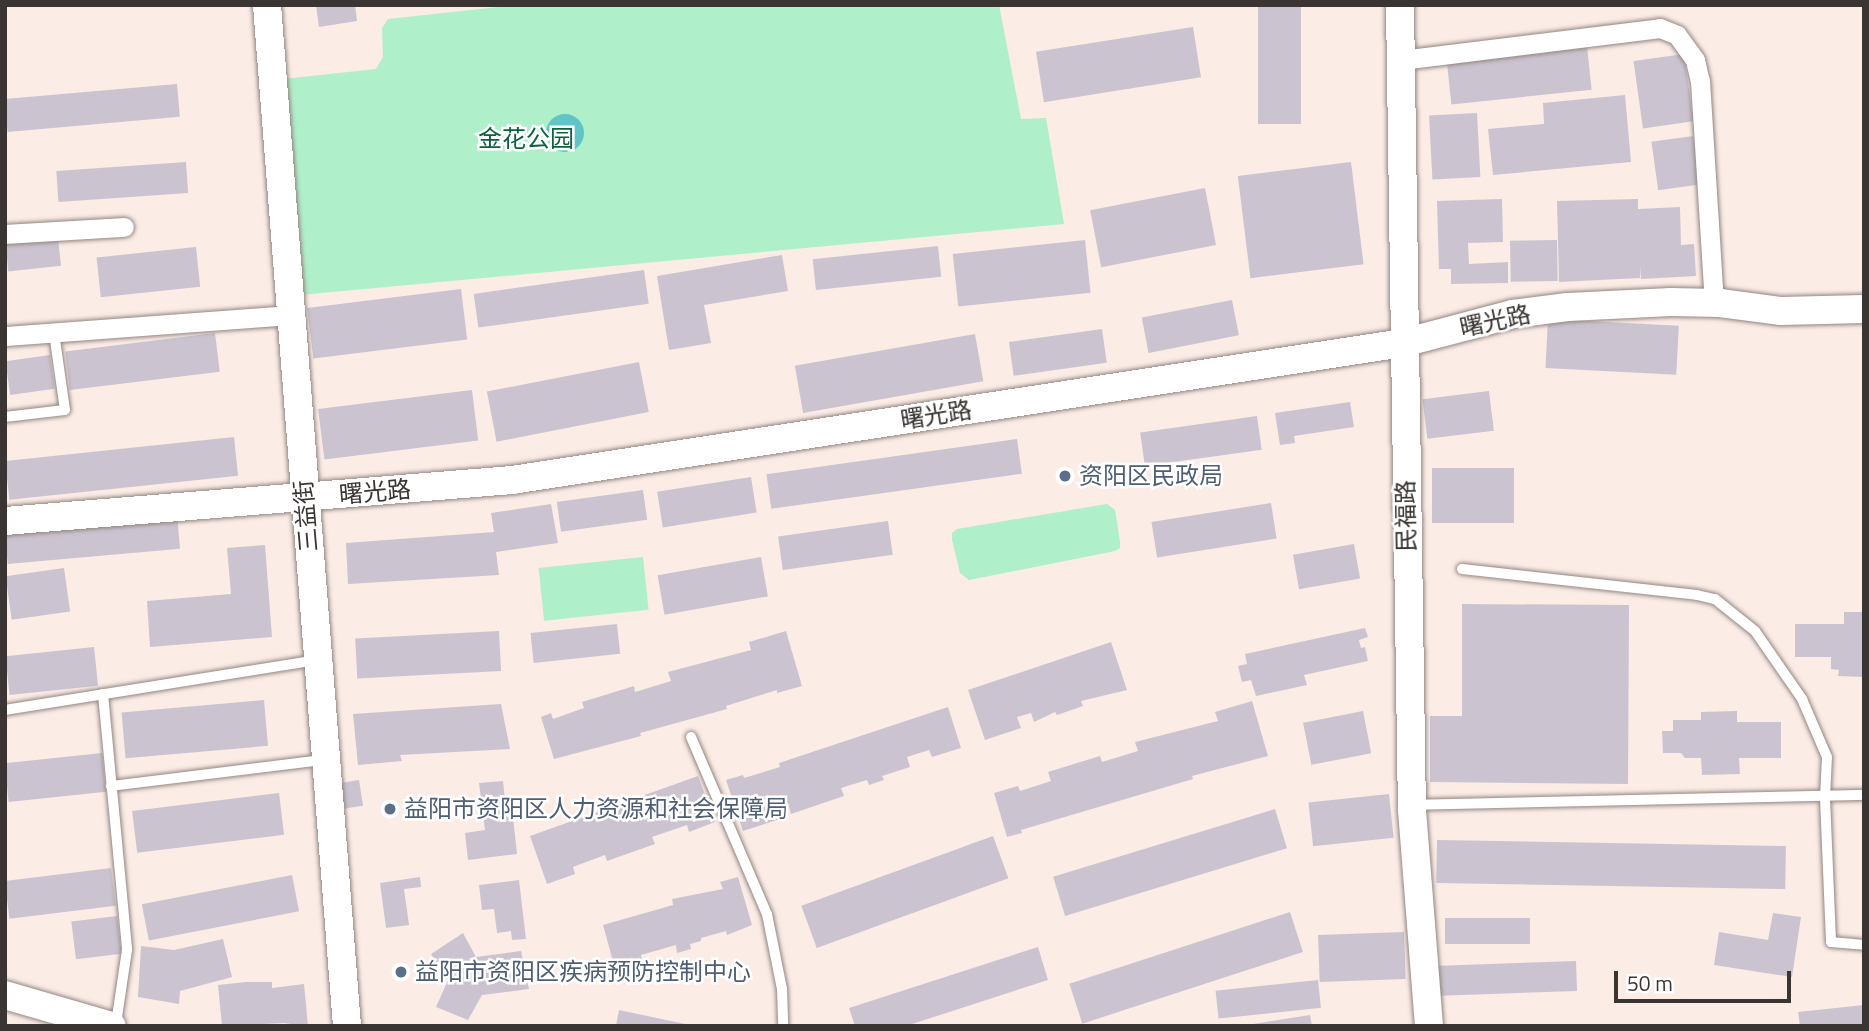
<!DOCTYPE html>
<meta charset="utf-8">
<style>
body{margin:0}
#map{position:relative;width:1869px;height:1031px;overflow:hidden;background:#fbece6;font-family:"Titillium Web","Noto Sans SC",sans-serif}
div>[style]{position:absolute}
.green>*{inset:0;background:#afefc9;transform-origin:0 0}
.water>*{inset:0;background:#61c4c7}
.round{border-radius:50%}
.building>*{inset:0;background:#cbc4d0;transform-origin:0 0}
.roads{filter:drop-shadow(0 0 2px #938580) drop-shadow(0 0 2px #938580)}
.lane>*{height:10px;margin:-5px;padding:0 5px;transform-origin:5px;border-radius:5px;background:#fff}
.street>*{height:19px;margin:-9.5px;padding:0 9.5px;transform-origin:9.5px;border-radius:9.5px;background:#fff}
.secondary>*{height:28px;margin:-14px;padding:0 14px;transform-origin:14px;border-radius:14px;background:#fff}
.dots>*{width:19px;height:19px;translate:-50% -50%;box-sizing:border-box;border:4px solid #fff;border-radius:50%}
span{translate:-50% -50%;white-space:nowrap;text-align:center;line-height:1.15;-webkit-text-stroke:5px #fff;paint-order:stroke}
.park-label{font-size:24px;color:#0c623d}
.street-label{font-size:24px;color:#3a3432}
.service-label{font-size:24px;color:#4e5e75}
.left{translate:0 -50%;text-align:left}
.frame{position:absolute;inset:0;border:7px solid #3a3432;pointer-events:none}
.scale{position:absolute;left:1614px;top:971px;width:177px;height:32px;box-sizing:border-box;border:4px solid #3a3432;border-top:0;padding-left:9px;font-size:21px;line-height:24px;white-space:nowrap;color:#3a3432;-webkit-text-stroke:5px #fff;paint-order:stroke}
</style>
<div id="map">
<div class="green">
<div style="clip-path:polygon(518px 5px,999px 5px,1021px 119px,1046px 118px,1064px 224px,300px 295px,283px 79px,376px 69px,383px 57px,382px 28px,388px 19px)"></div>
<div style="clip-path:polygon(1107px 504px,1115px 510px,1120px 542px,1120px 548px,1115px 551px,969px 580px,960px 573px,952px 540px,952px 533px,957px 529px)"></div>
<div style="left:643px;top:557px;width:53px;height:105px;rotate:84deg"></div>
</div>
<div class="water">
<div class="round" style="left:546px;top:114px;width:38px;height:38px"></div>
</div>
<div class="building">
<div style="clip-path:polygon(316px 5px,355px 5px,357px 21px,319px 27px)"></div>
<div style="left:1258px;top:5px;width:43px;height:119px"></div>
<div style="left:1193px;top:27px;width:51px;height:159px;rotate:81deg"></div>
<div style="left:1587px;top:46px;width:44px;height:141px;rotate:84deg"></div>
<div style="left:1684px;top:54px;width:68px;height:51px;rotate:82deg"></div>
<div style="left:177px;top:84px;width:33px;height:173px;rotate:85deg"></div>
<div style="clip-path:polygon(1625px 95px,1631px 162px,1493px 175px,1488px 129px,1544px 124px,1543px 103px)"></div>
<div style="left:1477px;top:113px;width:64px;height:48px;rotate:87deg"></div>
<div style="left:1693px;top:136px;width:49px;height:42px;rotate:82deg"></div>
<div style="left:186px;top:162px;width:31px;height:130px;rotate:86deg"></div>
<div style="left:1351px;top:162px;width:103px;height:114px;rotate:83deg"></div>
<div style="left:1205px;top:188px;width:58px;height:117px;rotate:79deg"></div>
<div style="clip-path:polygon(1502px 199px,1503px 242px,1468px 243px,1469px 264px,1508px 262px,1508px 283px,1451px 284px,1451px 269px,1439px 269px,1437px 201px)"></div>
<div style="clip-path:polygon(1638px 199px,1638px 209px,1680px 207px,1681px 245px,1694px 244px,1696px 276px,1641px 279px,1640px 267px,1640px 278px,1559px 282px,1557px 201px)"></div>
<div style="left:58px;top:237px;width:29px;height:53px;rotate:84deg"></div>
<div style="left:1085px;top:240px;width:53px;height:133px;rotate:84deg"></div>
<div style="left:1557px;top:240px;width:41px;height:47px;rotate:89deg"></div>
<div style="left:938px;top:246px;width:31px;height:126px;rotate:84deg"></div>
<div style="left:196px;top:247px;width:40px;height:100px;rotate:84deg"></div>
<div style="clip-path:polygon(782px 255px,788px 291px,704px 305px,711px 343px,669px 350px,657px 276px)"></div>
<div style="left:644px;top:270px;width:34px;height:172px;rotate:82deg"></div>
<div style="left:461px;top:289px;width:51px;height:155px;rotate:83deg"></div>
<div style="left:1232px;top:300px;width:36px;height:92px;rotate:79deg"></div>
<div style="left:1548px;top:319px;width:131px;height:49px;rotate:3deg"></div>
<div style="left:1102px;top:329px;width:34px;height:94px;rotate:82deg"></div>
<div style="left:215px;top:333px;width:39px;height:151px;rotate:83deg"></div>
<div style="left:975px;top:334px;width:48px;height:183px;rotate:80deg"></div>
<div style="left:50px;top:355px;width:34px;height:45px;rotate:82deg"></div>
<div style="left:639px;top:362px;width:51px;height:155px;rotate:79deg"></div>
<div style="left:472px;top:390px;width:51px;height:155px;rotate:83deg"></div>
<div style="left:1489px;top:391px;width:40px;height:67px;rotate:83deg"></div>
<div style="clip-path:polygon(1350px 402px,1354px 427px,1294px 436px,1295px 443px,1280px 445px,1275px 413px)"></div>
<div style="left:1257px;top:416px;width:34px;height:118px;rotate:82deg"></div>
<div style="left:234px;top:437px;width:39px;height:230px;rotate:84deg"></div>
<div style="left:1017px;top:439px;width:35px;height:253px;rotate:82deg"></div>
<div style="left:1432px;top:468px;width:82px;height:55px"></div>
<div style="left:751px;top:477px;width:36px;height:95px;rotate:81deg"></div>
<div style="left:643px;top:490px;width:30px;height:87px;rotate:82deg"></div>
<div style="left:1271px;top:503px;width:36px;height:121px;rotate:81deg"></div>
<div style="clip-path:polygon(551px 504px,558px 543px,496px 552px,499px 575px,348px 584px,346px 543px,494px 532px,491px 513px)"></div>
<div style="left:177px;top:514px;width:35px;height:173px;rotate:85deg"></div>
<div style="left:888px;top:521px;width:34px;height:111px;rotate:82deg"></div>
<div style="left:1354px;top:544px;width:35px;height:62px;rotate:80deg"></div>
<div style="clip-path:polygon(265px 545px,272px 637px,150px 647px,147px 601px,231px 594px,227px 548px)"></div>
<div style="left:761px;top:557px;width:40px;height:105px;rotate:80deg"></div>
<div style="left:64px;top:568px;width:44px;height:59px;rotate:82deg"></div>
<div style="clip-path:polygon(1462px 604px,1629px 605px,1628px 784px,1430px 782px,1430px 716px,1462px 716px)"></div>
<div style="clip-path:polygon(1844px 612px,1864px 612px,1864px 677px,1838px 676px,1839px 670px,1831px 669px,1831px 657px,1795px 657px,1795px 624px,1844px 624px)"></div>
<div style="left:617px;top:624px;width:30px;height:87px;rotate:84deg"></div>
<div style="clip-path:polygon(1365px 628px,1368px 637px,1359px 640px,1361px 648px,1365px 647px,1368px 661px,1304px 675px,1307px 685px,1256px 696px,1251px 680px,1242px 682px,1238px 666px,1247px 664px,1245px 654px)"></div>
<div style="left:499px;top:631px;width:40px;height:144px;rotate:87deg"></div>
<div style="clip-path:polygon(786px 631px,802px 686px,777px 693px,777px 690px,726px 706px,727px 709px,640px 733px,641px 736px,554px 759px,541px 717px,551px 713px,553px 719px,584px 708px,582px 702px,634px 686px,635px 692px,671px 681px,668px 672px,751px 650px,749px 642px)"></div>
<div style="clip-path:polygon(1111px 642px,1127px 690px,1081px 701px,1083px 706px,1057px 715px,1055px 712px,1034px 722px,1031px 713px,1017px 717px,1021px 728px,985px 740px,968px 690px)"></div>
<div style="left:94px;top:647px;width:39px;height:89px;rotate:84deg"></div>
<div style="left:264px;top:700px;width:46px;height:143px;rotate:85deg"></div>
<div style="clip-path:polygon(1252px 701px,1268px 756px,1192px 776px,1193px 779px,1021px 830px,1022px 833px,1007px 837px,994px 793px,1018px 786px,1020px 791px,1051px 781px,1048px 772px,1100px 756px,1102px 762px,1138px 751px,1135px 742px,1218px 721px,1215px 712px)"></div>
<div style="clip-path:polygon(501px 704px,510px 749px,400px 755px,402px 761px,358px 765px,353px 714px)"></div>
<div style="clip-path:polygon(948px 707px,961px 748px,932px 757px,929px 750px,907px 757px,910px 767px,882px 776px,884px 780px,869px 785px,867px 780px,841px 788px,844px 796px,791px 814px,789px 807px,780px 810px,783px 818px,743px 831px,726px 780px,743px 775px,744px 778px,780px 767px,779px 763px)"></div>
<div style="left:1363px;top:711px;width:43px;height:61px;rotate:79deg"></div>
<div style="clip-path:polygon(1737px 711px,1737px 722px,1781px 722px,1781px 758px,1739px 758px,1740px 774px,1702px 775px,1701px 758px,1685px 758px,1681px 753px,1663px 753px,1662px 731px,1673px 731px,1673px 720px,1701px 720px,1701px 712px)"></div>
<div style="left:102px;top:753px;width:39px;height:98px;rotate:84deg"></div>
<div style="clip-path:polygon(698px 776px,715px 822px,689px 832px,687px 825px,652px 837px,655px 844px,607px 861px,605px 855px,573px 867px,575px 874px,547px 884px,530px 836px)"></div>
<div style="left:359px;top:780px;width:26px;height:22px;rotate:81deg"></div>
<div style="clip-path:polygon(503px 781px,507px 817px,513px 817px,517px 854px,468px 860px,465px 833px,485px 830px,479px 783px)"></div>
<div style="left:279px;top:793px;width:42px;height:148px;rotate:83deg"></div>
<div style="left:1389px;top:794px;width:44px;height:81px;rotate:84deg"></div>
<div style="left:1275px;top:809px;width:41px;height:232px;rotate:73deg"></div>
<div style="left:993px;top:836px;width:45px;height:204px;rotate:70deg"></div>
<div style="left:1437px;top:840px;width:349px;height:43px;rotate:1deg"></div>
<div style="left:111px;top:868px;width:38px;height:107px;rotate:83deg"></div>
<div style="left:292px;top:875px;width:37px;height:153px;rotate:79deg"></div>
<div style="clip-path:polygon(420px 877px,421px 887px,404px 889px,409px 925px,386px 928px,380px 883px)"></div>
<div style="clip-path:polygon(738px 877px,752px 925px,727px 935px,726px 931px,701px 938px,701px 941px,690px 944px,691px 949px,677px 953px,676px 945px,641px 955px,643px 964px,616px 972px,603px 925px,673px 905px,672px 899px,723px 889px,720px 882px)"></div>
<div style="clip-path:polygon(519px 880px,526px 939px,512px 940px,511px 931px,497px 933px,494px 909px,482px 910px,479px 885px)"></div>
<div style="left:1290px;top:912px;width:42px;height:232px;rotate:72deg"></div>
<div style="clip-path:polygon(1773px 913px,1801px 917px,1792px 977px,1714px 965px,1719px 932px,1768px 940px)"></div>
<div style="left:117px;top:916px;width:38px;height:46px;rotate:83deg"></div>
<div style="left:1530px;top:918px;width:26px;height:85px;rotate:90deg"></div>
<div style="left:1404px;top:932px;width:47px;height:86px;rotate:88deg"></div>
<div style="clip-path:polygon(463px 933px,476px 957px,521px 951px,529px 989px,482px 995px,468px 1020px,436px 1007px,448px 980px,431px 954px)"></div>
<div style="clip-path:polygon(223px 939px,232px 977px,180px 991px,179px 1004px,138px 997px,141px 946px,174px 950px)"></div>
<div style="clip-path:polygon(1038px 947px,1048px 980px,906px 1026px,855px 1026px,849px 1008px)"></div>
<div style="left:1576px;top:961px;width:30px;height:143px;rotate:88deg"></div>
<div style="left:1318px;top:980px;width:28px;height:103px;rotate:84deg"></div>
<div style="clip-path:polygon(246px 982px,272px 982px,272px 988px,304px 984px,308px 1026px,284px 1023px,222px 1026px,218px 985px)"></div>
<div style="clip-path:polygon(1864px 1005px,1864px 1026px,1800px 1026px,1798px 1012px)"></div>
<div style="clip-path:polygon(619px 1010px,690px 1025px,690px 1026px,616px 1026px)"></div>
<div style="clip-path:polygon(1310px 1015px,1312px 1026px,1253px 1026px,1253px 1024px)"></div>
</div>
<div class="roads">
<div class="lane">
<div style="left:5px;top:417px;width:60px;rotate:-6.7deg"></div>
<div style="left:65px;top:410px;width:78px;rotate:-98.1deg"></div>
<div style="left:1462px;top:569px;width:236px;rotate:6.3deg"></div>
<div style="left:1697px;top:595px;width:18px;rotate:13deg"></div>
<div style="left:1715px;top:599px;width:51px;rotate:38.7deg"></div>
<div style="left:1755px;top:631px;width:83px;rotate:55.3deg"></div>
<div style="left:1802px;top:699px;width:63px;rotate:66.7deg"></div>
<div style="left:1827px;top:757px;width:41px;rotate:92.8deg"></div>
<div style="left:1825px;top:798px;width:144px;rotate:87.6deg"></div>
<div style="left:1831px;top:942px;width:33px;rotate:5deg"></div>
<div style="left:103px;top:694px;width:257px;rotate:84.6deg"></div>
<div style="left:127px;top:950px;width:75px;rotate:98.5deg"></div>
<div style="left:5px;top:710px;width:315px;rotate:-9.1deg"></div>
<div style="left:691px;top:737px;width:193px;rotate:66.8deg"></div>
<div style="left:767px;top:914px;width:76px;rotate:78.7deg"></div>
<div style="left:782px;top:989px;width:37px;rotate:88deg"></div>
<div style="left:111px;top:786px;width:214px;rotate:-7deg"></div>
<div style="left:1412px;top:805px;width:452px;rotate:-1.3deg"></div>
</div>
<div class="street">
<div style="left:1401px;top:60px;width:261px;rotate:-7deg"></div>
<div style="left:1660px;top:28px;width:18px;rotate:22deg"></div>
<div style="left:1677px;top:35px;width:31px;rotate:54deg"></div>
<div style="left:1695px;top:60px;width:22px;rotate:77deg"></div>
<div style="left:1700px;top:81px;width:222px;rotate:86.4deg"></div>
<div style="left:5px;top:234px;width:119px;rotate:-3.4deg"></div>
<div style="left:5px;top:336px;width:287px;rotate:-4.2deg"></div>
</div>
<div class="secondary">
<div style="left:267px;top:5px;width:1024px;rotate:85.52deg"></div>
<div style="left:1400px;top:5px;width:805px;rotate:89.15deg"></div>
<div style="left:1412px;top:810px;width:217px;rotate:85.5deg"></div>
<div style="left:5px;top:521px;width:509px;rotate:-4.62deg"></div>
<div style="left:512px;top:480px;width:901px;rotate:-8.74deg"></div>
<div style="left:1403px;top:343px;width:114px;rotate:-14.8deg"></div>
<div style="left:1513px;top:314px;width:55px;rotate:-7.3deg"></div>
<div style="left:1568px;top:307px;width:103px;rotate:-2.8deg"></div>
<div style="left:1671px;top:302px;width:49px;rotate:1.2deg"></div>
<div style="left:1720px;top:303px;width:62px;rotate:7.5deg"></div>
<div style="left:1781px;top:311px;width:83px;rotate:-1.4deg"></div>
<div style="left:5px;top:995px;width:111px;rotate:16.2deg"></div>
</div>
</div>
<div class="dots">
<div style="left:1065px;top:476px;background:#5c6f8a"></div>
<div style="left:390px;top:809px;background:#5c6f8a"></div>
<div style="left:401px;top:972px;background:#5c6f8a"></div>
</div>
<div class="park-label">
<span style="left:526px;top:139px">金花公园</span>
</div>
<div class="street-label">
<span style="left:1495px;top:321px;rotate:-12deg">曙光路</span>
<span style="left:936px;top:415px;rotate:-9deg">曙光路</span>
<span style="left:375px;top:492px;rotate:-5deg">曙光路</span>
<span style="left:306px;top:516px;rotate:-95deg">三益街</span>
<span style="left:1406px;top:516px;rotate:-91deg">民福路</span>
</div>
<div class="service-label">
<span class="left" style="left:1079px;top:476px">资阳区民政局</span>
<span class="left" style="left:404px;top:809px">益阳市资阳区人力资源和社会保障局</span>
<span class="left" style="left:415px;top:972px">益阳市资阳区疾病预防控制中心</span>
</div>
<div class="frame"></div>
<div class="scale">50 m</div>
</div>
